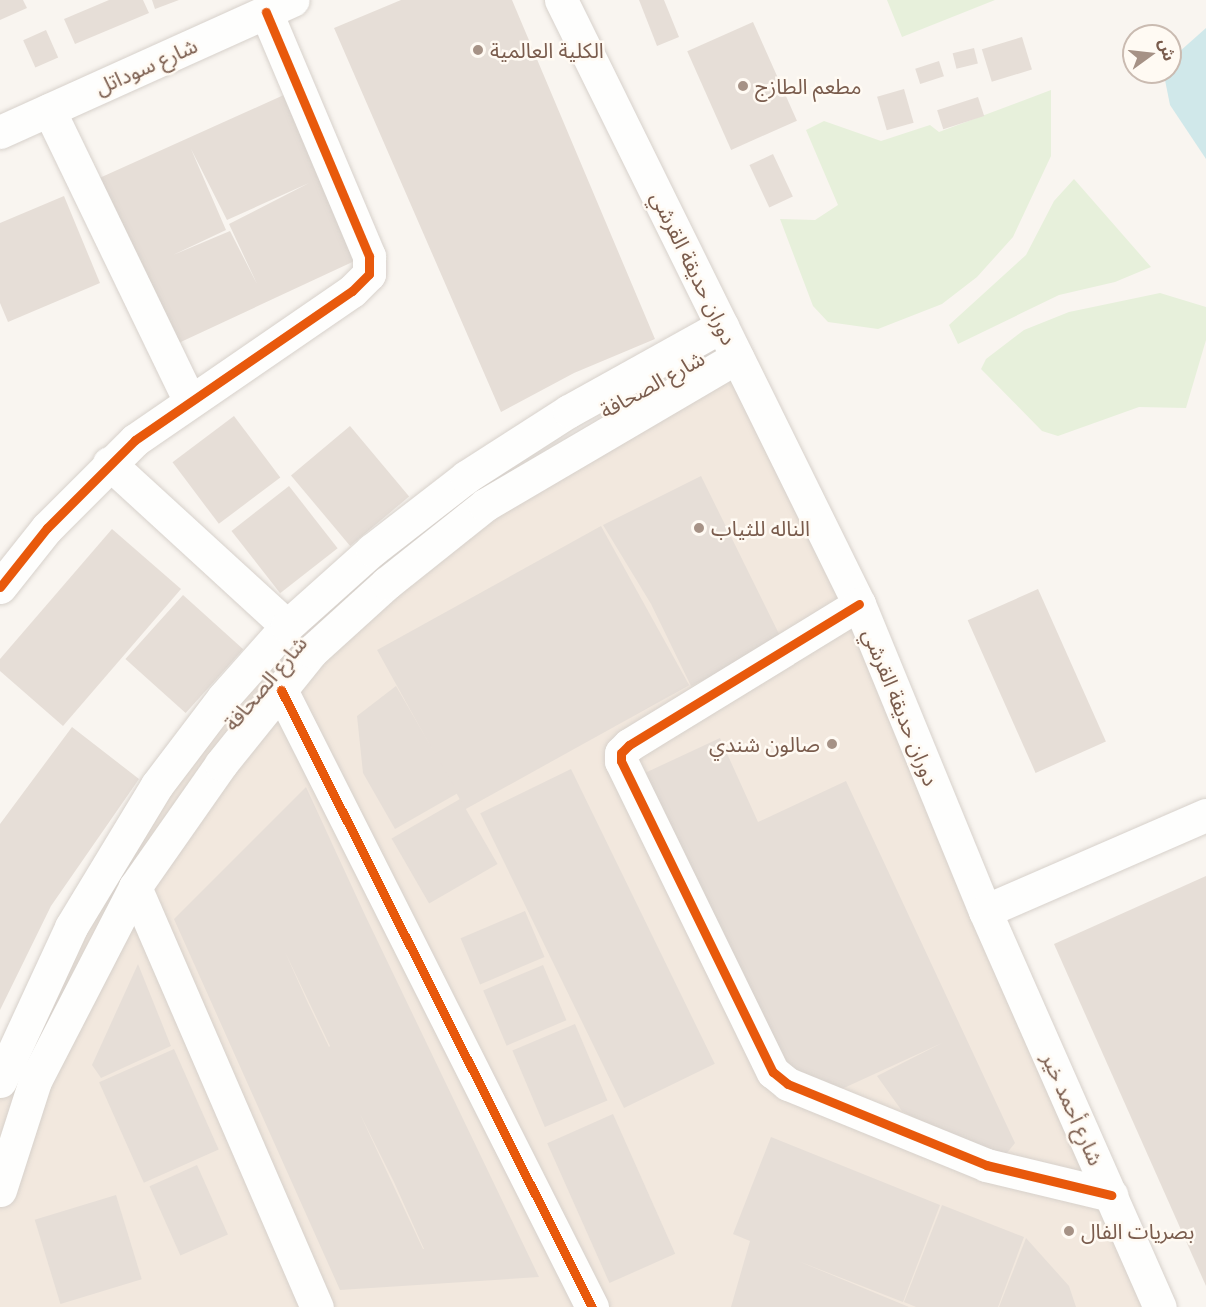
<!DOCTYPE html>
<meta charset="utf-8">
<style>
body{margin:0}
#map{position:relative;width:1206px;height:1307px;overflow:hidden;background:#f9f5f0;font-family:"Golos Text","Noto Sans Arabic",sans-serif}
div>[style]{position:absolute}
.residential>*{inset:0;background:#f2e8de}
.green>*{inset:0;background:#e7f0db}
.water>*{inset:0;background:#d0e8ea}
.building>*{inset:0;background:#e6ded7;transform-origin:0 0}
.roads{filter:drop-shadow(0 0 2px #d7d1cb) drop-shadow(0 0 2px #d7d1cb)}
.street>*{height:33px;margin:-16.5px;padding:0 16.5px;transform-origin:16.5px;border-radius:16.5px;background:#fefefd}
.secondary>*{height:33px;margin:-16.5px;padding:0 16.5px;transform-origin:16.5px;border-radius:16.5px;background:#fefefd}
.cycleway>*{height:9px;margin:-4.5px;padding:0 4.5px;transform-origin:4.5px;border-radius:4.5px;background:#e8590c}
.dots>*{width:16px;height:16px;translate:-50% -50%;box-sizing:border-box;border:3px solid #fffaf3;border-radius:50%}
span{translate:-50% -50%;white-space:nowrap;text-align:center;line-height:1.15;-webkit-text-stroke:5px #fffaf3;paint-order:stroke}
.poi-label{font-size:21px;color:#7a5c4d}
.left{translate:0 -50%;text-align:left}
.right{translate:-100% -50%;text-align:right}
.street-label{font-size:21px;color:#7a5c4d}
.north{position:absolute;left:1122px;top:24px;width:60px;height:60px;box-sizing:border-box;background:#fffaf3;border:2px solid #cabbb1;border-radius:50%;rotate:75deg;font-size:16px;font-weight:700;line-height:24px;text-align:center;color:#7a5c4d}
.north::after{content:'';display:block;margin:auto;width:21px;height:27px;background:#a69286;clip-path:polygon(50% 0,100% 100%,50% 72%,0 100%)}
</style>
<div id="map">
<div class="residential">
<div style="clip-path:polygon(744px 356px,1172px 1307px,0 1307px,0 1088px,203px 711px,466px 500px)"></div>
</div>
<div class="green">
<div style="clip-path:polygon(887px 0,995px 0,902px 37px)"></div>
<div style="clip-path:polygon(1051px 90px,1051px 156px,1013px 237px,977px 277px,942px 304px,878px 329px,828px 322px,813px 306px,780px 219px,815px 220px,838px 205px,806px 130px,824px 121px,881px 141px,930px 125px,939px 132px)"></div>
<div style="clip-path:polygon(1074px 179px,1151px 267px,1115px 282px,1059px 295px,958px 344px,949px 325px,1026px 255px,1054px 201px)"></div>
<div style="clip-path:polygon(1160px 293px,1206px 307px,1206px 340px,1186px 408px,1139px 407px,1058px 436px,1042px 431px,981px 369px,986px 359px,1024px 330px,1069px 312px)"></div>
</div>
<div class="water">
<div style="clip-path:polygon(1206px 28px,1206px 159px,1170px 105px,1165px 80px,1170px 60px)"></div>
</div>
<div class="building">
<div style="clip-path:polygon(0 0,23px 0,27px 8px,0 20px)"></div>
<div style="clip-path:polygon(109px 0,143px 0,149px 13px,75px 44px,64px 19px)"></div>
<div style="clip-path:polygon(152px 0,179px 0,155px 9px)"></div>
<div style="clip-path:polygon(401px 0,512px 0,655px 339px,574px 373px,501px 412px,334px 28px)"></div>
<div style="clip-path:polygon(639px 0,664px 0,679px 37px,657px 46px)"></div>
<div style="left:753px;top:22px;width:108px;height:72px;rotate:66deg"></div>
<div style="left:46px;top:30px;width:30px;height:25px;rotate:66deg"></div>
<div style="left:1022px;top:37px;width:34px;height:42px;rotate:73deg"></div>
<div style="left:974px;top:48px;width:16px;height:22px;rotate:76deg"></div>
<div style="left:939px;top:61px;width:16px;height:25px;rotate:72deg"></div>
<div style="left:904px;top:89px;width:35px;height:28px;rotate:74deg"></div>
<div style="clip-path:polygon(evenodd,286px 94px,361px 258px,170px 347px,95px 180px,286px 94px,191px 149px,227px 220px,309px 183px,229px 224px,257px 284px,230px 231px,173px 255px,226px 230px,191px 149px)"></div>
<div style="left:978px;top:97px;width:20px;height:43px;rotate:72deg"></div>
<div style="left:773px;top:154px;width:47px;height:26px;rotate:65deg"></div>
<div style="clip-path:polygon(64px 196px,100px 283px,8px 322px,0 303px,0 223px)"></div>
<div style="left:234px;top:416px;width:77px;height:77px;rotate:53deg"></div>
<div style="left:350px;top:426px;width:92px;height:77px;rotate:50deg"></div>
<div style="clip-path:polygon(701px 476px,783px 642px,691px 686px,651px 604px,603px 525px)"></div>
<div style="left:289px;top:486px;width:79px;height:73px;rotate:52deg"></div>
<div style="left:601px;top:526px;width:182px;height:256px;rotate:61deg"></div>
<div style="clip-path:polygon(112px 529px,181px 589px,63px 726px,0 671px,0 659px)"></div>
<div style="left:1038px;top:589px;width:167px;height:77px;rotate:66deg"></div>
<div style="left:183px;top:595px;width:81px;height:86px;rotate:42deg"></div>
<div style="clip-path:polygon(396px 686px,458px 793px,395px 829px,363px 773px,357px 716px)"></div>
<div style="clip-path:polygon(72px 727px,139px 779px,51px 906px,0 1010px,0 824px)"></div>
<div style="clip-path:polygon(720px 738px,758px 822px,846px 781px,1015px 1143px,998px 1164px,902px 1111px,877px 1076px,942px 1043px,833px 1093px,783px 1066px,632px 779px)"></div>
<div style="left:571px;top:769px;width:328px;height:101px;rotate:64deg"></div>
<div style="clip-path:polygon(evenodd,306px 787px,365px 915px,539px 1277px,340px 1290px,174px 919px,306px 787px,285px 952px,330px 1046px,329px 1047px,307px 1001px,285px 952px,306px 787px,360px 1114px,394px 1182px,424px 1249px,423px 1249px,360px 1114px)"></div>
<div style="left:460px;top:799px;width:75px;height:79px;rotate:60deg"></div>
<div style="clip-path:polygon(1206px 876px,1206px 1286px,1054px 944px)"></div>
<div style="left:525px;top:911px;width:50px;height:70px;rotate:67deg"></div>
<div style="clip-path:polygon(138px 964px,171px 1046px,101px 1078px,92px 1065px)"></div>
<div style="left:543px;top:965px;width:60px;height:65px;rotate:67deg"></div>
<div style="left:575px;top:1024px;width:83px;height:68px;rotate:67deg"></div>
<div style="left:174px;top:1049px;width:110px;height:82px;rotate:66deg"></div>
<div style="left:613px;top:1114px;width:153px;height:72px;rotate:66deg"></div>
<div style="clip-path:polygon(771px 1137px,940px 1205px,903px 1302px,798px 1261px,909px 1307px,731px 1307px,750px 1241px,733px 1234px)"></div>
<div style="left:197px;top:1165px;width:76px;height:52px;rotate:66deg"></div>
<div style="left:116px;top:1195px;width:88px;height:85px;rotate:73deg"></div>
<div style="clip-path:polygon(942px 1205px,1024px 1237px,998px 1307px,916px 1307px,904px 1302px)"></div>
<div style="clip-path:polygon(1026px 1238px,1069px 1286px,1076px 1307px,999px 1307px)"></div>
</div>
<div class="roads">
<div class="street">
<div style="left:49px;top:110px;width:321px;rotate:64.2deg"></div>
<div style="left:109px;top:463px;width:241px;rotate:42.5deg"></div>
<div style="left:0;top:587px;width:75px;rotate:-51.5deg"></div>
<div style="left:47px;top:528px;width:124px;rotate:-45deg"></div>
<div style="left:135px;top:440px;width:263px;rotate:-34.5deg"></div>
<div style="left:352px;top:291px;width:24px;rotate:-45deg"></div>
<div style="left:369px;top:274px;width:18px;rotate:-90deg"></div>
<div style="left:369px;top:256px;width:265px;rotate:-112.9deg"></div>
<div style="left:859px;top:604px;width:270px;rotate:148.5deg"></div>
<div style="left:629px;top:745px;width:11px;rotate:135deg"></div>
<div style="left:621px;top:753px;width:8px;rotate:90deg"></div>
<div style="left:621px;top:761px;width:346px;rotate:64deg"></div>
<div style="left:773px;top:1072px;width:19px;rotate:39deg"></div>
<div style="left:788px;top:1084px;width:214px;rotate:22.2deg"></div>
<div style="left:986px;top:1165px;width:129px;rotate:13.5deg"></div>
<div style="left:281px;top:690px;width:691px;rotate:63.25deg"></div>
<div style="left:135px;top:887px;width:458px;rotate:66.6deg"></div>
</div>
<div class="secondary">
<div style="left:561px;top:0;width:674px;rotate:63.74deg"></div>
<div style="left:859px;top:604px;width:332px;rotate:67.7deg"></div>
<div style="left:985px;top:911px;width:241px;rotate:-23.5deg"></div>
<div style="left:0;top:132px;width:321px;rotate:-24.3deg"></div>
<div style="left:985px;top:911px;width:433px;rotate:66.2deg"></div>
<div style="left:0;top:1081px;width:170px;rotate:-65.2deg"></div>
<div style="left:71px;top:927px;width:166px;rotate:-58.8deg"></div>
<div style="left:157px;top:785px;width:109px;rotate:-52.8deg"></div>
<div style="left:223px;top:698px;width:96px;rotate:-48.4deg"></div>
<div style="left:287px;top:626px;width:114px;rotate:-41.8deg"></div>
<div style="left:372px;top:550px;width:119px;rotate:-37.8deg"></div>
<div style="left:466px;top:477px;width:122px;rotate:-32.7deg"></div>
<div style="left:569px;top:411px;width:175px;rotate:-29.1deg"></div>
<div style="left:0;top:1190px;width:114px;rotate:-72.2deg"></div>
<div style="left:35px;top:1081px;width:218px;rotate:-62.7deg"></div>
<div style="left:135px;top:887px;width:150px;rotate:-55deg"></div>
<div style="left:221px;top:764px;width:145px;rotate:-51.2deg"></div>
<div style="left:312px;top:651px;width:101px;rotate:-42.2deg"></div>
<div style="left:387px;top:583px;width:125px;rotate:-38.5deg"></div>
<div style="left:485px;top:505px;width:292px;rotate:-30.4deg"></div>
</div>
</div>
<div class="cycleway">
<div style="left:0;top:587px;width:75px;rotate:-51.5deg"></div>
<div style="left:47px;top:528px;width:124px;rotate:-45deg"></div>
<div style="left:135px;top:440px;width:263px;rotate:-34.5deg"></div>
<div style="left:352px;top:291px;width:24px;rotate:-45deg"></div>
<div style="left:369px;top:274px;width:18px;rotate:-90deg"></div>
<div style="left:369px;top:256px;width:265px;rotate:-112.9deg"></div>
<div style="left:859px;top:604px;width:270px;rotate:148.5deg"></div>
<div style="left:629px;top:745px;width:11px;rotate:135deg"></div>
<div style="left:621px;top:753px;width:8px;rotate:90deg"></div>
<div style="left:621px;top:761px;width:346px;rotate:64deg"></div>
<div style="left:773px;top:1072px;width:19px;rotate:39deg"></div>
<div style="left:788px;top:1084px;width:214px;rotate:22.2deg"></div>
<div style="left:986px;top:1165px;width:129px;rotate:13.5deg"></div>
<div style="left:281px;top:690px;width:691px;rotate:63.25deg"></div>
</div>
<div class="dots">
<div style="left:478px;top:50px;background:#a69286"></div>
<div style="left:743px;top:86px;background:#a69286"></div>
<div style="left:699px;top:528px;background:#a69286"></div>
<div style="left:832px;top:744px;background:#a69286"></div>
<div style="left:1069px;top:1231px;background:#a69286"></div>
</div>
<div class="poi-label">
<span class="left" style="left:490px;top:50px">الكلية العالمية</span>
<span class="left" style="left:755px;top:86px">مطعم الطازج</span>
<span class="left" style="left:711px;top:528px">الناله للثياب</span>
<span class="right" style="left:820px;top:744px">صالون شندي</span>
<span class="left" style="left:1081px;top:1231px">بصريات الفال</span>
</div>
<div class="street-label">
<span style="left:146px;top:66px;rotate:-24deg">شارع سوداتل</span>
<span style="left:694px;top:268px;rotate:64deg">دوران حديقة القرشي</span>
<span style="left:652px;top:384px;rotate:-29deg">شارع الصحافة</span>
<span style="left:265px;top:683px;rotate:-50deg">شارع الصحافة</span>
<span style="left:901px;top:707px;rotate:68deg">دوران حديقة القرشي</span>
<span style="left:1073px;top:1109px;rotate:66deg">شارع أحمد خير</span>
</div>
<div class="north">ش</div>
</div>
